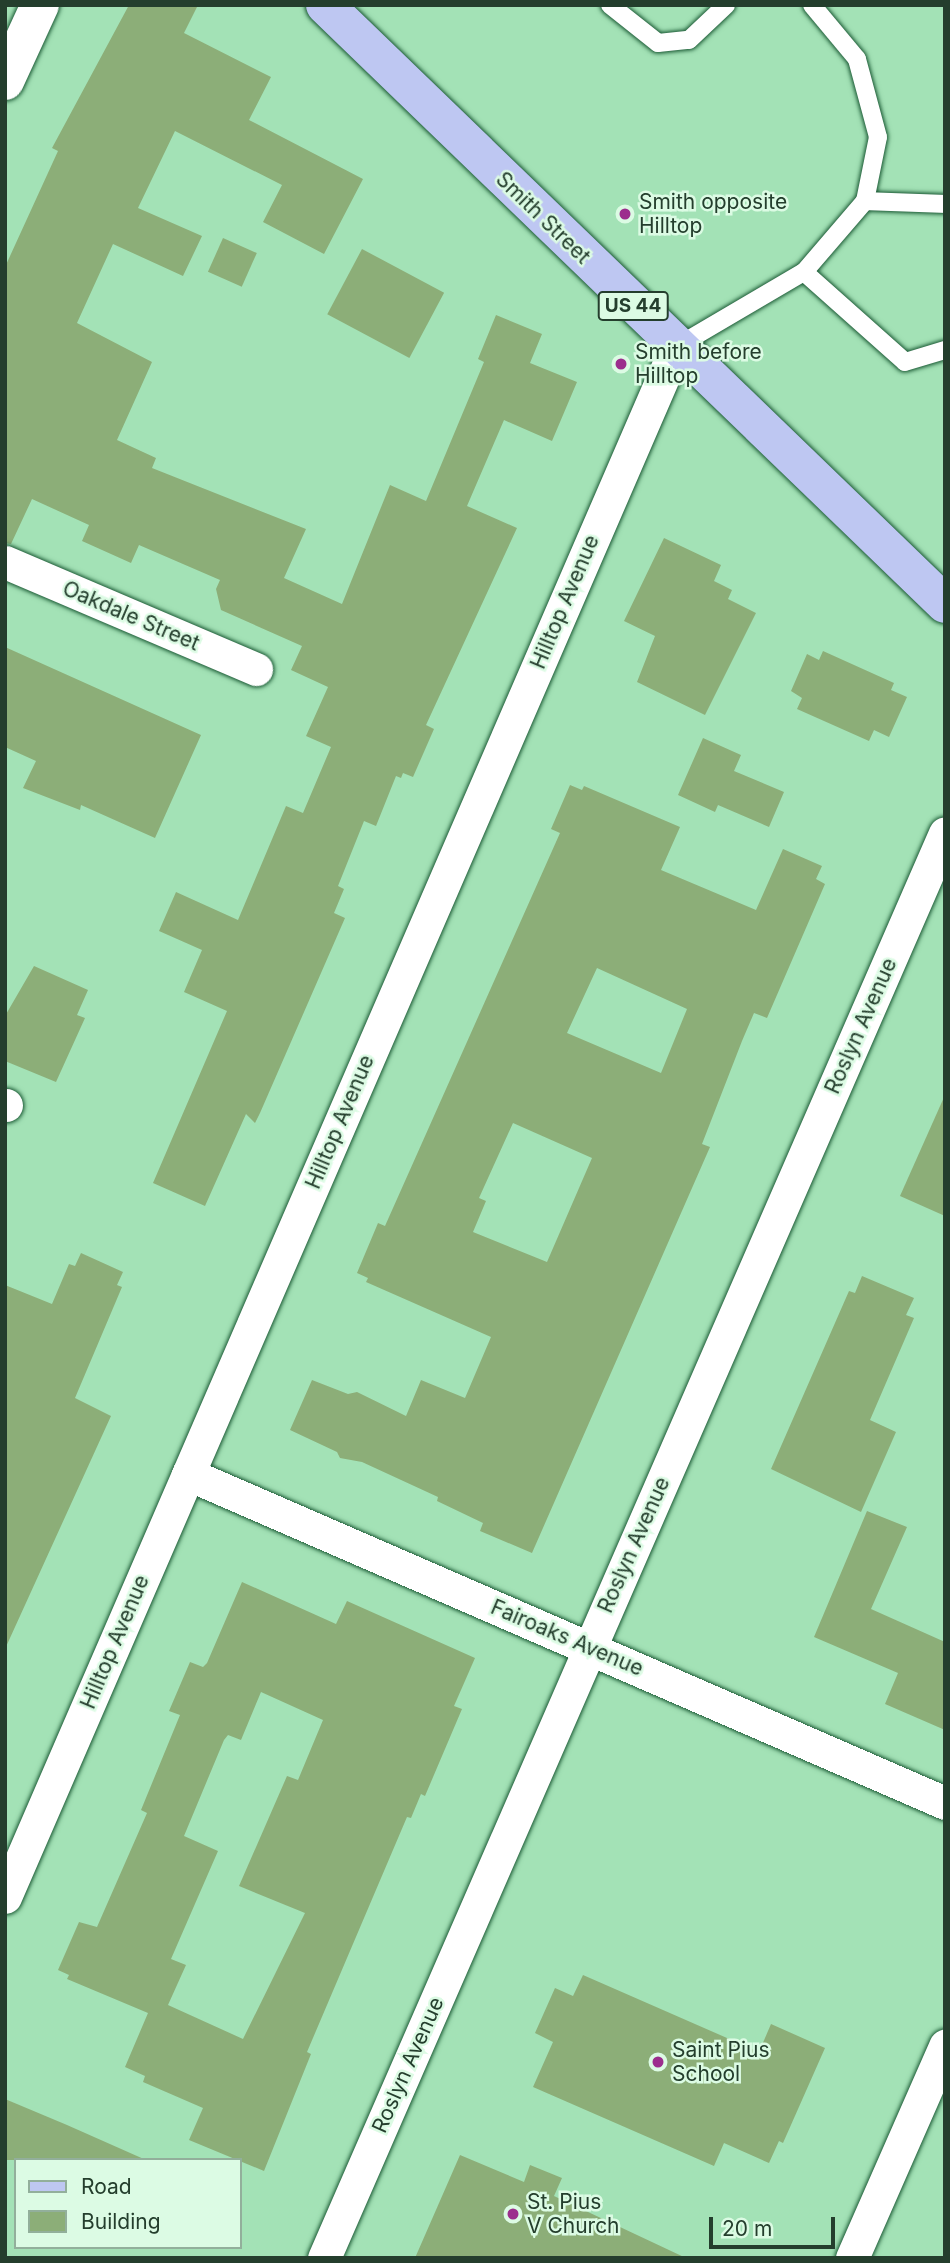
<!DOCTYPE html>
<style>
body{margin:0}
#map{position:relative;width:950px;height:2263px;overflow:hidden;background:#a3e2b6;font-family:Inter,sans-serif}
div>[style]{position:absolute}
.building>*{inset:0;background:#8cae78;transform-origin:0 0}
.roads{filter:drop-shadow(0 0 2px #1b5a35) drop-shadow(0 0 2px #1b5a35)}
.service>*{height:18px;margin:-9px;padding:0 9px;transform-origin:9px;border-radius:9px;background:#fff}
.minor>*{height:33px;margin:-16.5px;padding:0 16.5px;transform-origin:16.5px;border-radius:16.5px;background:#fff}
.tertiary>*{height:38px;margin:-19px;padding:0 19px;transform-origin:19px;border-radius:19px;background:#fff}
.primary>*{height:38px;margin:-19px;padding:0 19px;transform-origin:19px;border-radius:19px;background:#bec7f2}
.dots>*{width:19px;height:19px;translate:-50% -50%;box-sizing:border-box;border:4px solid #dcfbe4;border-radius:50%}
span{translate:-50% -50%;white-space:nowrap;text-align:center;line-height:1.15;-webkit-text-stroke:5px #dcfbe4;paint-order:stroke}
.shield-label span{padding:2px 5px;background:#dcfbe4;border:2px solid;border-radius:5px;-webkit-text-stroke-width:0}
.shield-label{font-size:19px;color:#243e2d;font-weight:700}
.poi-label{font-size:21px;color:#243e2d}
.left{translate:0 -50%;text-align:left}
.street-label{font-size:21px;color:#243e2d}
.frame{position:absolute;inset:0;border:7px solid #243e2d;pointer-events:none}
.legend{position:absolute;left:14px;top:2158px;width:228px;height:91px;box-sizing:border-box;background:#dcfbe4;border:2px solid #92af9b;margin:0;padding:9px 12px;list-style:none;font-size:21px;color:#243e2d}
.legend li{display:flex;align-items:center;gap:14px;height:35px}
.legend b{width:35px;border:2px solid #92af9b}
.scale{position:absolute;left:709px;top:2217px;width:126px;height:32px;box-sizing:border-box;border:4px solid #243e2d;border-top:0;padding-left:9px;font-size:21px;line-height:24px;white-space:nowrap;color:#243e2d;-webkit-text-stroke:5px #dcfbe4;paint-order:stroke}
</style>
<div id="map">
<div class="building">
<div style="clip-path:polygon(129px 5px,198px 5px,184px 33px,271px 77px,249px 120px,363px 179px,324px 254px,263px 222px,282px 185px,175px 131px,138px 208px,202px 236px,183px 276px,113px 244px,77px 323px,152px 362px,117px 440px,156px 458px,152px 468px,306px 529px,284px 578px,342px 604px,390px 485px,426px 501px,484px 362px,478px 359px,496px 315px,542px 334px,530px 363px,577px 382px,552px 441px,504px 420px,467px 506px,517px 528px,426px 725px,434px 729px,413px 777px,403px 773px,401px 778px,396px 776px,376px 826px,364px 821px,338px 886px,344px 889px,334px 913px,345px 918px,260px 1113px,255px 1123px,246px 1114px,205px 1206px,153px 1183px,227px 1011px,184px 992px,202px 950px,159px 931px,176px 892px,238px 920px,286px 806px,303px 813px,331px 747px,306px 736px,328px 687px,291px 670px,302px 646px,221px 610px,216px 589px,220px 580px,139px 545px,131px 563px,82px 541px,89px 525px,32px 499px,11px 544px,5px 543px,5px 267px,58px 151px,52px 148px)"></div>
<div style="left:223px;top:238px;width:37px;height:37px;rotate:24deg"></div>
<div style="left:362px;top:249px;width:93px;height:74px;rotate:28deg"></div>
<div style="clip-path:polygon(664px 538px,721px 565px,714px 581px,732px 590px,728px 599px,756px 613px,705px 715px,637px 682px,655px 636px,624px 621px)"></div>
<div style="clip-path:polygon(5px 647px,201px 735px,155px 838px,81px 805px,80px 810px,23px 788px,36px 761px,5px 747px)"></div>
<div style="clip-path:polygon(823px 651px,894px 683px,891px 690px,907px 697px,889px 737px,874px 730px,869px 741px,797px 709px,802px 698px,791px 691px,807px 654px,819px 660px)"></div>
<div style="clip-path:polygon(703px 738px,741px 755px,734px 771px,784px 792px,769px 827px,718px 805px,715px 812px,678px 795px)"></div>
<div style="clip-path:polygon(evenodd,570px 785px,582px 790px,584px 786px,680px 827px,661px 870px,756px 910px,783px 849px,822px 866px,816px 879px,825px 884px,767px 1018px,754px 1013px,742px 1041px,702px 1144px,710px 1147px,532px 1553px,480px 1531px,483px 1523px,437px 1501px,438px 1497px,362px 1462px,340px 1458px,337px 1452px,290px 1430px,312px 1380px,348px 1394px,357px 1392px,406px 1416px,421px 1380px,465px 1398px,491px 1337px,366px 1282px,368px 1278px,357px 1273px,378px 1223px,385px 1226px,560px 833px,551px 829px,570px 785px,597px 968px,687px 1009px,661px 1073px,567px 1033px,597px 968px,570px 785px,513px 1123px,592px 1158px,547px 1262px,473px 1232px,486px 1201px,479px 1198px,513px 1123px)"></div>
<div style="clip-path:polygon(34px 966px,88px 990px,77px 1015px,85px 1018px,56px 1082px,5px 1061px,5px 1016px)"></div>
<div style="clip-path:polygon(945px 1095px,945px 1216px,900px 1196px)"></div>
<div style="clip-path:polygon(81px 1253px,123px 1272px,117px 1285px,122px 1287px,75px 1398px,111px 1416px,5px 1649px,5px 1285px,52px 1304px,69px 1264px,75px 1266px)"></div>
<div style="clip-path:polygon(862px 1276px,914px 1298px,906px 1315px,914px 1318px,870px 1420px,896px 1432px,861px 1512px,771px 1469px,849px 1291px,855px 1293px)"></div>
<div style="clip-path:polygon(867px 1511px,907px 1527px,871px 1609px,945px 1642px,945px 1730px,885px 1704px,898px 1673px,814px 1637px)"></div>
<div style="clip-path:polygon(evenodd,242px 1582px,336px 1624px,347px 1601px,475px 1658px,454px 1706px,462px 1709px,425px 1796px,421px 1794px,411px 1818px,407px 1817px,307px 2052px,311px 2054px,264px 2171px,189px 2140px,203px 2108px,143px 2082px,145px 2076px,125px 2067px,148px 2013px,67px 1979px,69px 1975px,58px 1970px,79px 1922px,97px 1927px,147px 1813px,141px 1810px,180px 1715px,169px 1711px,190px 1662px,203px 1667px,207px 1663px,242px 1582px,261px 1692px,323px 1720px,298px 1780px,287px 1776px,239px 1886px,305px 1913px,243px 2039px,168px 2005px,186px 1965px,171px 1959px,218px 1851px,184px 1836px,224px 1740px,228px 1735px,241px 1740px,261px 1692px)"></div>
<div style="clip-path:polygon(583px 1975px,759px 2052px,771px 2024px,825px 2048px,783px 2143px,779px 2141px,769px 2163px,724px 2143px,714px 2166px,533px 2087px,553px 2042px,535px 2033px,555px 1988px,573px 1996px)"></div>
<div style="clip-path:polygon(5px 2099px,67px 2125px,146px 2160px,5px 2160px)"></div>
<div style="clip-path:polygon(460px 2155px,524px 2182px,530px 2165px,562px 2178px,554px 2196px,686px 2258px,415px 2258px)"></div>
</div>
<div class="roads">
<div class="service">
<div style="left:610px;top:5px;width:61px;rotate:38.4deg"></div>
<div style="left:658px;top:43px;width:31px;rotate:-6deg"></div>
<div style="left:689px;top:40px;width:51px;rotate:-43.4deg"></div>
<div style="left:865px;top:201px;width:80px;rotate:2.1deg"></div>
<div style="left:804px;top:272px;width:135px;rotate:41.7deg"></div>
<div style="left:905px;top:362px;width:42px;rotate:-16.7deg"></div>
<div style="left:676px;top:347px;width:148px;rotate:-30.4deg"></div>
<div style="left:804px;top:272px;width:94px;rotate:-49.3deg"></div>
<div style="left:865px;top:201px;width:65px;rotate:-78.5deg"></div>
<div style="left:878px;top:137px;width:81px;rotate:-105.1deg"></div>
<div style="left:857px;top:59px;width:70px;rotate:-129.8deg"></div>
</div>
<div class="minor">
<div style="left:5px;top:562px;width:273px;rotate:23.1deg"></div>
<div style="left:5px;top:1105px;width:1px"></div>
<div style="left:188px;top:1474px;width:825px;rotate:23.49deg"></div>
<div style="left:5px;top:1897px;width:1689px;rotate:-66.59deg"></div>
<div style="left:324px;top:2258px;width:1554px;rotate:-66.45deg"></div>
<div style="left:852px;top:2258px;width:232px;rotate:-66.3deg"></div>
</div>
<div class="tertiary">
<div style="left:5px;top:81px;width:84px;rotate:-65.3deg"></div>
</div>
<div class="primary">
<div style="left:325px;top:5px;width:862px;rotate:44.01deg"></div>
</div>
</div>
<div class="dots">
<div style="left:625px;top:214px;background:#9c2e8d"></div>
<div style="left:621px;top:364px;background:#9c2e8d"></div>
<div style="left:658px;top:2062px;background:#9c2e8d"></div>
<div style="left:513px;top:2214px;background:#9c2e8d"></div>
</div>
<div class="shield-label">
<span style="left:633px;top:306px">US 44</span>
</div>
<div class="poi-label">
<span class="left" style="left:639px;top:214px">Smith opposite<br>Hilltop</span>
<span class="left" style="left:635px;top:364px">Smith before<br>Hilltop</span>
<span class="left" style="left:672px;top:2062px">Saint Pius<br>School</span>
<span class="left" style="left:527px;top:2214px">St. Pius<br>V Church</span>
</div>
<div class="street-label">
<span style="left:543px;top:218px;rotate:44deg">Smith Street</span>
<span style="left:565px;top:602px;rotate:-67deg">Hilltop Avenue</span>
<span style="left:131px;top:616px;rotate:23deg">Oakdale Street</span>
<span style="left:861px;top:1026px;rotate:-66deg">Roslyn Avenue</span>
<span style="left:340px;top:1122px;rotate:-67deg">Hilltop Avenue</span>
<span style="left:634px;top:1545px;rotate:-66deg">Roslyn Avenue</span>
<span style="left:567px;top:1638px;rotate:23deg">Fairoaks Avenue</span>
<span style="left:115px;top:1642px;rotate:-67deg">Hilltop Avenue</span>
<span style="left:408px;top:2065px;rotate:-66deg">Roslyn Avenue</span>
</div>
<div class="frame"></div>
<ul class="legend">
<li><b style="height:9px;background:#bec7f2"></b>Road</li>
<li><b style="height:19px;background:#8cae78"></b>Building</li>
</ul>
<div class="scale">20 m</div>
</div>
